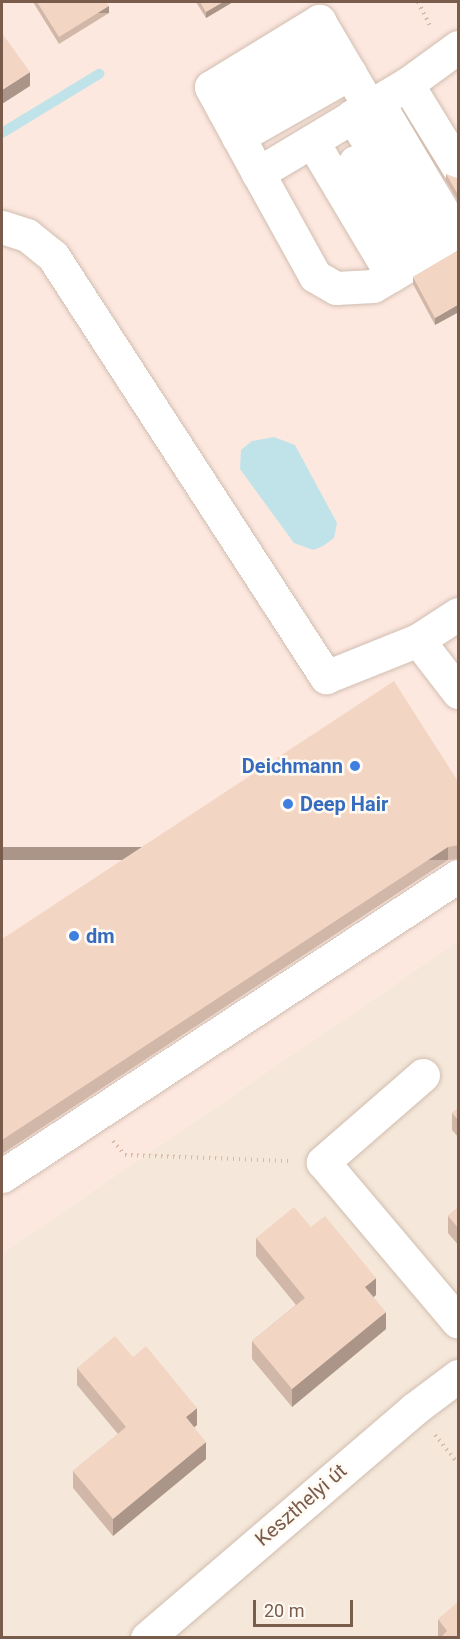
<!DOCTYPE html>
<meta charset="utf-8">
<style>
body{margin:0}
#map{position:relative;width:460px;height:1639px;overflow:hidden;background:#fdf6ec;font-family:Roboto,sans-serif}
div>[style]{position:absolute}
.residential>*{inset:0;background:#f5e8da}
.commercial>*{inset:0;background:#fde8e0}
.water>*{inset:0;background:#bfe3e8}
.stream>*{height:10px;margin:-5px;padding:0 5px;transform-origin:5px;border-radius:5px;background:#bfe3e8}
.path>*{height:4px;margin-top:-2px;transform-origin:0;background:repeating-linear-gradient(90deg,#d9b8a5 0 1.5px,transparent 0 6px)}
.roads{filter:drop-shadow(0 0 2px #d1beb0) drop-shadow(0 0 2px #d1beb0)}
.minor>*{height:33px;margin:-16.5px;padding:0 16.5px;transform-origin:16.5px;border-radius:16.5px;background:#fff}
.wall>*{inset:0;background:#d1b7a8}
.shaded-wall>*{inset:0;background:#aa9588;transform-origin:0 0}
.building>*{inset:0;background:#f3d5c3}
.dots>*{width:16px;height:16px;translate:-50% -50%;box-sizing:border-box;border:3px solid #fffaf3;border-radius:50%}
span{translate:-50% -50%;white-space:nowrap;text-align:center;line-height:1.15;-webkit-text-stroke:5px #fffaf3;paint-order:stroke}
.shop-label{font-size:20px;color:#366cbe;font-weight:700}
.right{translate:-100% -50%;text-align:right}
.left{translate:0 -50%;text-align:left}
.street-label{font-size:20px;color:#7a5c4d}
.frame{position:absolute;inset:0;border:3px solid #7a5c4d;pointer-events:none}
.scale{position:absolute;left:253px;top:1600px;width:100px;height:27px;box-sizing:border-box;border:3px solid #7a5c4d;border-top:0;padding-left:8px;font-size:18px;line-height:21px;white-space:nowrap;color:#7a5c4d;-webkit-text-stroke:4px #fffaf3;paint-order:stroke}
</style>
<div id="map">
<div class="residential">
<div style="clip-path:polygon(458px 941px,458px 1637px,2px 1638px,2px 1253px)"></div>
</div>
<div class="commercial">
<div style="clip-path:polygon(2px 2px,458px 2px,458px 941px,2px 1253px)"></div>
</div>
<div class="water">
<div style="clip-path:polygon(274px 437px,295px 445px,337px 523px,334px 538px,323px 546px,313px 550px,294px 543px,240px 469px,241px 450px,252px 441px)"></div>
</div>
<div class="stream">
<div style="left:2px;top:133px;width:114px;rotate:-31.3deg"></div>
</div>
<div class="path">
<div style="left:418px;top:2px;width:29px;rotate:63deg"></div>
<div style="left:113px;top:1141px;width:18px;rotate:49deg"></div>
<div style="left:125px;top:1155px;width:166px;rotate:2.1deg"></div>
<div style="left:435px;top:1435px;width:36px;rotate:51deg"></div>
</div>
<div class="roads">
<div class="minor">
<div style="left:458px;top:47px;width:63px;rotate:144deg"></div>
<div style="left:407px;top:84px;width:174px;rotate:149.1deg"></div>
<div style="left:258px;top:173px;width:118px;rotate:61deg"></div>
<div style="left:315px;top:276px;width:24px;rotate:30deg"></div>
<div style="left:336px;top:288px;width:37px;rotate:-3deg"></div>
<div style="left:373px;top:286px;width:99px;rotate:-30.5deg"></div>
<div style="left:407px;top:84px;width:97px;rotate:58.4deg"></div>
<div style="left:377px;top:101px;width:157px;rotate:59.3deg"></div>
<div style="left:224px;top:111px;width:127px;rotate:-30.2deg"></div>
<div style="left:352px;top:116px;width:157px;rotate:57.7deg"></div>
<div style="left:238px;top:137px;width:129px;rotate:-29.7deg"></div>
<div style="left:312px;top:141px;width:156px;rotate:59.2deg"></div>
<div style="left:355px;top:162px;width:117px;rotate:59deg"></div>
<div style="left:258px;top:173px;width:98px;rotate:-118.7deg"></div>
<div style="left:211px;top:87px;width:127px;rotate:-31.4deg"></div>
<div style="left:319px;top:21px;width:99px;rotate:59.5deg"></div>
<div style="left:2px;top:227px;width:26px;rotate:18deg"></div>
<div style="left:27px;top:235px;width:33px;rotate:39deg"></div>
<div style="left:53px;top:256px;width:502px;rotate:57.04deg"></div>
<div style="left:326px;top:677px;width:99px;rotate:-21.9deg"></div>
<div style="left:418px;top:640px;width:48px;rotate:-33deg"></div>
<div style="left:418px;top:640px;width:66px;rotate:52.4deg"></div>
<div style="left:423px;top:1075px;width:133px;rotate:139deg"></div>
<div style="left:323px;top:1162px;width:209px;rotate:49.8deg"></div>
<div style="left:2px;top:1176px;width:546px;rotate:-33.34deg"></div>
<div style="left:147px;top:1638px;width:352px;rotate:-40.6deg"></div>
<div style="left:414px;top:1409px;width:55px;rotate:-36.9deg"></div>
</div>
</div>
<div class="wall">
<div style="clip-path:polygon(33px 2px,106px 2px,109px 13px,59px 44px)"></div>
<div style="clip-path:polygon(196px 2px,233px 2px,206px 18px)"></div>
<div style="clip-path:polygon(446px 174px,459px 181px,459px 203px,446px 181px)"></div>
<div style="clip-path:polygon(459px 250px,435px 325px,413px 284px,413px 277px)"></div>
<div style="clip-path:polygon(459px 783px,459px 859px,448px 860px,2px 1154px,2px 939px)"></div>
<div style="clip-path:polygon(459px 1108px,459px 1138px,452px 1130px,452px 1113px)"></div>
<div style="clip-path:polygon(459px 1207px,459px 1246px,448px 1233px,448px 1216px)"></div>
<div style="clip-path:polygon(311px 1227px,376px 1295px,373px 1297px,386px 1329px,292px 1407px,252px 1359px,252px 1341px,296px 1305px,256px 1256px,256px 1238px)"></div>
<div style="clip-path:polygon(133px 1357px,197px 1425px,194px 1427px,206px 1459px,113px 1536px,73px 1488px,73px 1471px,118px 1434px,77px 1385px,77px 1368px)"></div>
<div style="clip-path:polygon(438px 1619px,459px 1638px,438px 1638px)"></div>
</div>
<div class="shaded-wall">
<div style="clip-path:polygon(223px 2px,233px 2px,206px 18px,206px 12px)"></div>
<div style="left:109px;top:6px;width:7px;height:59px;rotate:90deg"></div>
<div style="clip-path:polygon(30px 72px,30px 86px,2px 104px,2px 90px)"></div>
<div style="clip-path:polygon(459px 304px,459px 312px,435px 325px,435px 318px)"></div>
<div style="left:448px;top:847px;width:13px;height:534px;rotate:90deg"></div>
<div style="clip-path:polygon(376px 1278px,376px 1295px,365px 1304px,365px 1287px)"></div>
<div style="clip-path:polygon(386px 1312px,386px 1329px,292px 1407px,292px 1389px)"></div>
<div style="clip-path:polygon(197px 1408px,197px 1425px,186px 1434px,186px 1417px)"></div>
<div style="clip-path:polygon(206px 1442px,206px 1459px,113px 1536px,113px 1519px)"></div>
</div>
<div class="building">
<div style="clip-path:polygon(37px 2px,106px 2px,109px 6px,59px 37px)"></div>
<div style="clip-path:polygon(200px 2px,223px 2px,206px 12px)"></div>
<div style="clip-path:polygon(2px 33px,30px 72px,2px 90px)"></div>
<div style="clip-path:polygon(446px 174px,457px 178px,459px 181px,459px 196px)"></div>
<div style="clip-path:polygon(459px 250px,459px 304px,435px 318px,413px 277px)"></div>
<div style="clip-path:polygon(394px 681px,459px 783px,459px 845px,448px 847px,2px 1140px,2px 939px)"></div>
<div style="clip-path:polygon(459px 1108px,459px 1121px,452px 1113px)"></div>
<div style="clip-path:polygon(294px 1207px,311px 1227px,325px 1216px,376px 1278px,365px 1287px,386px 1312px,292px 1389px,252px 1341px,305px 1298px,256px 1238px)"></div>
<div style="clip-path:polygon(459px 1207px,459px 1229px,448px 1216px)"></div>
<div style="clip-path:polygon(115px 1336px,133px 1357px,146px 1346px,197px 1408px,186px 1417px,206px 1442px,113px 1519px,73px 1471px,126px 1427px,77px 1368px)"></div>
<div style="clip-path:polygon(459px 1601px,459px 1638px,440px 1638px,447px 1631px,438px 1619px)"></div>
</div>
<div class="dots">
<div style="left:355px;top:766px;background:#3f7fe0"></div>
<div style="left:288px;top:804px;background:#3f7fe0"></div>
<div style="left:74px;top:936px;background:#3f7fe0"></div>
</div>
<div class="shop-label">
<span class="right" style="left:343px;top:766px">Deichmann</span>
<span class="left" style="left:300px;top:804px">Deep Hair</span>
<span class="left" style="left:86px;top:936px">dm</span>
</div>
<div class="street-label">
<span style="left:301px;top:1505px;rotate:-41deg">Keszthelyi út</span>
</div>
<div class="frame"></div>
<div class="scale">20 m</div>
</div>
